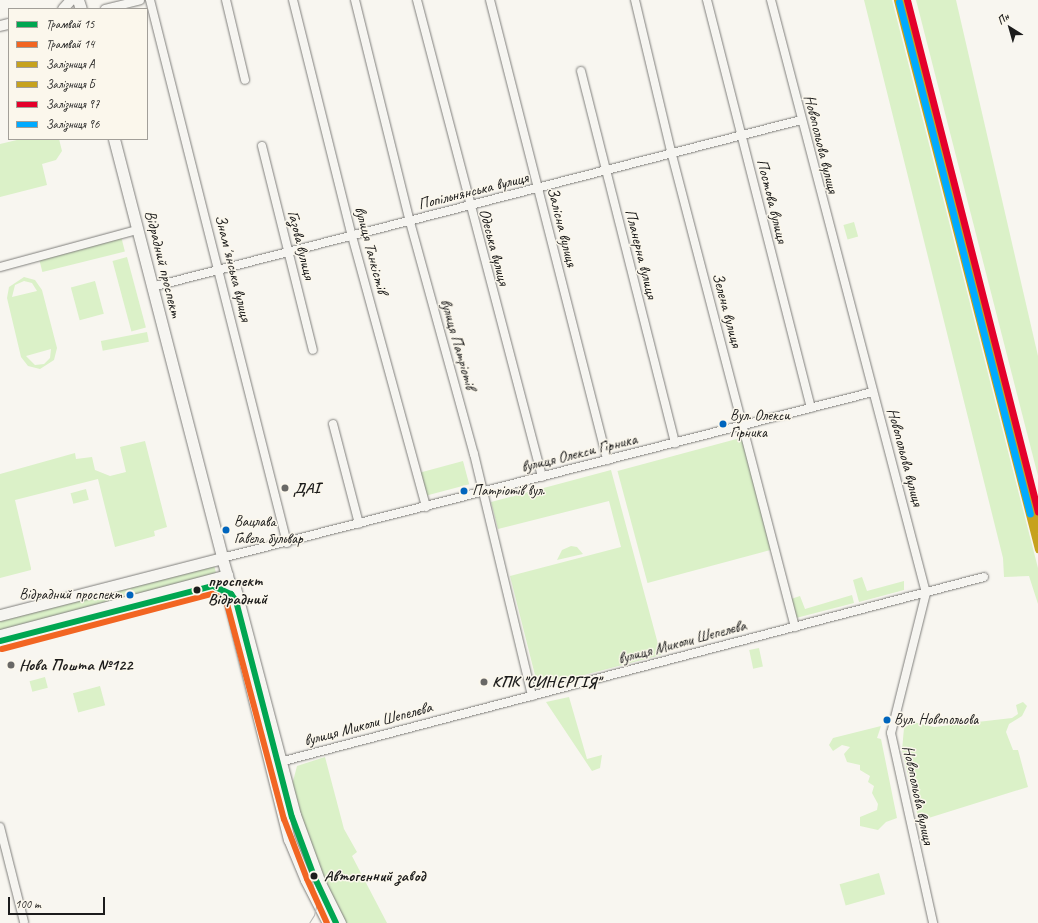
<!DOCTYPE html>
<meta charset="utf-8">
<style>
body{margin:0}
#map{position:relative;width:1038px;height:923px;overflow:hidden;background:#f8f6f0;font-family:Caveat,sans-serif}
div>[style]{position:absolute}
.green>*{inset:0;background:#dbf1c8;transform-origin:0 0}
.roads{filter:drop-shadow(0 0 1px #7f7e7b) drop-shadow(0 0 1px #7f7e7b)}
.minor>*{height:8px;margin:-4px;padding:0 4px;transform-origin:4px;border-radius:4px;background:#f6f5f1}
.tertiary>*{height:10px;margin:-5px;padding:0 5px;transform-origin:5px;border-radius:5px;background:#f6f5f1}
.secondary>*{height:11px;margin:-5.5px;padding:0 5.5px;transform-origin:5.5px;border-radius:5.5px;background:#f6f5f1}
.tram>*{height:1px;margin:-0.5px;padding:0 0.5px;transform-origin:0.5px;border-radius:0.5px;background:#b7b6b4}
.rail-1>*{height:7px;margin:-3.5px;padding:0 3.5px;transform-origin:3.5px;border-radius:3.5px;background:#c6a21e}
.rail-2>*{height:7px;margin:-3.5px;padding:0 3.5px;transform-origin:3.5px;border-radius:3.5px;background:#c6a21e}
.rail-3>*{height:7px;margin:-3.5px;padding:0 3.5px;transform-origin:3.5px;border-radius:3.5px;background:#e4002b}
.rail-4>*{height:7px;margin:-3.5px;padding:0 3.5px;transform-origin:3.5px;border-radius:3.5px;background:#0af}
.tram-1>*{height:6px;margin:-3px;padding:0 3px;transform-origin:3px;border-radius:3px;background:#00a651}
.tram-2>*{height:6px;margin:-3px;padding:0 3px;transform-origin:3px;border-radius:3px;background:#f26522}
.dots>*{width:11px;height:11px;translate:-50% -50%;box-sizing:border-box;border:2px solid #fbf7ec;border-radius:50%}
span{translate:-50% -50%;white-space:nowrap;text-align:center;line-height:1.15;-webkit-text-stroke:3px #fbf7ec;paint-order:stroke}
.bus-label{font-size:15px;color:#1c1c1c}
.left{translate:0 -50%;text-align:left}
.right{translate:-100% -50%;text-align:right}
.street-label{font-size:16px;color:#1c1c1c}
.poi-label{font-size:16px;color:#1c1c1c;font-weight:700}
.stop-label{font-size:16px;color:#1c1c1c;font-weight:700}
.legend{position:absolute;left:8px;top:8px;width:140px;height:132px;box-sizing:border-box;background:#fbf7ec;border:1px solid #a29f99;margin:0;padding:5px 7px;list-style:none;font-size:12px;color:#1c1c1c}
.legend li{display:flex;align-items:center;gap:8px;height:20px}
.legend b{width:20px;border:1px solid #a29f99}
.north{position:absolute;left:990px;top:8px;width:40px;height:40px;-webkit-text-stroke:3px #fbf7ec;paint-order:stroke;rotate:323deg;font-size:11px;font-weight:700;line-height:16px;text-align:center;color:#1c1c1c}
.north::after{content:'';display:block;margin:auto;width:14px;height:18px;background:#1c1c1c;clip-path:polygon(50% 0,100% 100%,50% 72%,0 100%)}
.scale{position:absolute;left:8px;top:897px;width:97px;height:18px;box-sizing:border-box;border:2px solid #1c1c1c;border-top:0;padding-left:5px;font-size:12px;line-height:14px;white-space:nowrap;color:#1c1c1c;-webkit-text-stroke:3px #fbf7ec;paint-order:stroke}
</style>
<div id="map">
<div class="green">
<div style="clip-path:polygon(864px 0,892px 0,1038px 568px,1038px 604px,1029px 576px,1004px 577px,1003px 558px)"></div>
<div style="clip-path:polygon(916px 0,956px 0,1038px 356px,1038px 476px)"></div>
<div style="clip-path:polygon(21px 139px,59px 139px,62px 151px,56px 160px,42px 164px,47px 185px,0 197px,0 144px)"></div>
<div style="left:854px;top:222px;width:15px;height:11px;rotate:74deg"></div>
<div style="left:121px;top:236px;width:16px;height:85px;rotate:76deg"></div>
<div style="left:127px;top:257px;width:73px;height:15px;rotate:75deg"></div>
<div style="clip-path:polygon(evenodd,24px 277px,35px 280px,42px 290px,57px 348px,54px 360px,40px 369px,28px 366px,21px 357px,7px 298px,9px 287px,24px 277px,24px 281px,32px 283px,37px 291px,12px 297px,15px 285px,24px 281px,24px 277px,51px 349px,50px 358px,44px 364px,35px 365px,26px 356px,51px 349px)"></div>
<div style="left:95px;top:281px;width:34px;height:25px;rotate:75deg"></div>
<div style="left:147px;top:332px;width:10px;height:47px;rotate:79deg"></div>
<div style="left:744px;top:437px;width:116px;height:131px;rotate:75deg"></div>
<div style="clip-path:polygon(145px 441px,167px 527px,154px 531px,155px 536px,115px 547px,98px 479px,15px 500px,31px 568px,31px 570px,0 578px,0 474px,75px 453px,76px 459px,92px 457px,95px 470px,110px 476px,126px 472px,120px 447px)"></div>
<div style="left:463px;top:461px;width:24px;height:45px;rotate:75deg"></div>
<div style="clip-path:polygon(611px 470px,661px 655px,538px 687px,510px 576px,621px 547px,609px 501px,498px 529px,491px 502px)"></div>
<div style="left:86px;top:489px;width:11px;height:16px;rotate:75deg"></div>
<div style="clip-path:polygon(571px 546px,577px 547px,583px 554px,557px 560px,562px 550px)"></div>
<div style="clip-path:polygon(214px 565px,216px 573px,0 631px,0 618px)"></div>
<div style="clip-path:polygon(862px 577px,867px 591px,904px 581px,904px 590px,859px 602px,853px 580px)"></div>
<div style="clip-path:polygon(852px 595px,854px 603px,796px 618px,791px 599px,800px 596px,805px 609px)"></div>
<div style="left:759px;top:648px;width:19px;height:10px;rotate:78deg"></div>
<div style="left:45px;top:677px;width:11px;height:16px;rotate:75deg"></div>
<div style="left:100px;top:686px;width:20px;height:28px;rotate:75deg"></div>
<div style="clip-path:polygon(569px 697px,587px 759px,602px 755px,600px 768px,592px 771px,546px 702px)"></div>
<div style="clip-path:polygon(1023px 702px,1027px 706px,1022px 716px,1009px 724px,1006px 732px,1013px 750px,1018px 750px,1028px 787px,919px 821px,902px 750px,904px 728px,913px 722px,934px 727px,1012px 718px,1018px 714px,1016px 705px)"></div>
<div style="clip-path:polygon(881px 726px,877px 738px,881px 739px,897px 818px,886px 822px,878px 830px,860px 826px,860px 817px,877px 810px,878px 804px,872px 793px,874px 786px,868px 782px,870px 776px,860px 770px,860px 765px,847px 762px,844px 754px,850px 747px,842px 745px,833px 751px,829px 745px,833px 738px)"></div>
<div style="clip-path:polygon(325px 757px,344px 829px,357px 852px,352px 856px,387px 923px,345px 923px,322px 878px,298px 814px,292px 785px,297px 766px)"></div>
<div style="left:879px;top:873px;width:22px;height:41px;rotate:74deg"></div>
</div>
<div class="roads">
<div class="minor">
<div style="left:150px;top:0;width:560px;rotate:75.84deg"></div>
<div style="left:226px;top:0;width:82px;rotate:76.6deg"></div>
<div style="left:293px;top:0;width:243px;rotate:76deg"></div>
<div style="left:352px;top:236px;width:281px;rotate:74.7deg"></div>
<div style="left:355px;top:0;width:229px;rotate:76.1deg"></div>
<div style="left:410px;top:222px;width:241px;rotate:74.6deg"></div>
<div style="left:474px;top:454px;width:249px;rotate:76.5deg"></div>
<div style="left:417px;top:0;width:493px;rotate:75.3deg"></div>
<div style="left:490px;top:0;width:475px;rotate:75.7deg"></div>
<div style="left:635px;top:0;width:159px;rotate:76.6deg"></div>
<div style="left:672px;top:155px;width:488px;rotate:75.4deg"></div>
<div style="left:707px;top:0;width:421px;rotate:75.7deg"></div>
<div style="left:771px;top:0;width:613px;rotate:75.35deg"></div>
<div style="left:926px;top:593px;width:144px;rotate:104deg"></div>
<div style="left:891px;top:733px;width:195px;rotate:77.5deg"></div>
<div style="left:105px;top:9px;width:36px;rotate:-14deg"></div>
<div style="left:581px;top:71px;width:384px;rotate:75.8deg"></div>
<div style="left:262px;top:146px;width:210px;rotate:76deg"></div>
<div style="left:0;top:267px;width:142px;rotate:-15.1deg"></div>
<div style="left:152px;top:287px;width:670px;rotate:-14.43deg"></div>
<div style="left:333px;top:424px;width:103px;rotate:75.4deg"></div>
<div style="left:222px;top:558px;width:672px;rotate:-14.31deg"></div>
<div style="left:276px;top:763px;width:732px;rotate:-14.72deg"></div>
<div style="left:0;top:827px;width:98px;rotate:75.8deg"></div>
</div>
<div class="tertiary">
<div style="left:63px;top:9px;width:12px;rotate:-48deg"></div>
<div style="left:0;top:26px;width:9px;rotate:-13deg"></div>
</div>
<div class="secondary">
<div style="left:78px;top:0;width:9px;rotate:72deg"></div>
<div style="left:114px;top:139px;width:433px;rotate:75.5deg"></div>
<div style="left:222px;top:558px;width:25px;rotate:74deg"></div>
<div style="left:229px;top:582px;width:8px;rotate:45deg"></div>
<div style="left:235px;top:588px;width:235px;rotate:75.2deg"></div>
<div style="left:295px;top:815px;width:72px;rotate:69.8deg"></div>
<div style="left:320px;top:883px;width:45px;rotate:63.4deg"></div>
<div style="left:229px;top:582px;width:9px;rotate:103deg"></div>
<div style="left:227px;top:591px;width:256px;rotate:76deg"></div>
<div style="left:289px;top:839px;width:44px;rotate:67.5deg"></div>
<div style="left:306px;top:880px;width:48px;rotate:62.9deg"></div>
<div style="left:0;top:615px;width:229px;rotate:-14.4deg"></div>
<div style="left:0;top:635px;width:235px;rotate:-14.8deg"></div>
</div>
</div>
<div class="tram">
<div style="left:309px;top:923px;width:9px;rotate:-58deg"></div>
<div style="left:314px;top:915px;width:12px;rotate:-76deg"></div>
<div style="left:317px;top:903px;width:26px;rotate:-103deg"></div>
</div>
<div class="rail-1">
<div style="left:897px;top:0;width:567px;rotate:75.6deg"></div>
</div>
<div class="rail-2">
<div style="left:903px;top:0;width:546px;rotate:75.68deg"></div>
</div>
<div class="rail-3">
<div style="left:907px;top:0;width:528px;rotate:75.65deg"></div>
</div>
<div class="rail-4">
<div style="left:899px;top:2px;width:528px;rotate:75.65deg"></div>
</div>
<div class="tram-1">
<div style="left:0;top:641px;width:220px;rotate:-14.5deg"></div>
<div style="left:213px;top:586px;width:20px;rotate:24deg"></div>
<div style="left:231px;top:594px;width:9px;rotate:54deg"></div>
<div style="left:236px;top:601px;width:223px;rotate:75.5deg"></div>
<div style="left:292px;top:817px;width:63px;rotate:69.6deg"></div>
<div style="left:314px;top:876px;width:52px;rotate:64.9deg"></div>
</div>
<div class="tram-2">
<div style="left:2px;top:649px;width:217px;rotate:-14.7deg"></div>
<div style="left:212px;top:594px;width:15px;rotate:23deg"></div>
<div style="left:226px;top:600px;width:227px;rotate:75.2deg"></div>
<div style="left:284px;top:819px;width:64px;rotate:69deg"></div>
<div style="left:307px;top:879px;width:48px;rotate:65.6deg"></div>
</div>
<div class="dots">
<div style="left:723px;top:424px;background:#0065bd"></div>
<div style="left:285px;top:488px;background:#696866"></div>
<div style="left:464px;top:491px;background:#0065bd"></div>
<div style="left:226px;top:530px;background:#0065bd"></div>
<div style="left:197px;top:590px;background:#1c1c1c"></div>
<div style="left:130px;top:595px;background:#0065bd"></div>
<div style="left:11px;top:665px;background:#696866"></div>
<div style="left:484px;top:682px;background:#696866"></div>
<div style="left:887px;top:720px;background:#0065bd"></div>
<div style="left:314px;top:876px;background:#1c1c1c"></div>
</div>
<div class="bus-label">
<span class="left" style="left:730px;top:424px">Вул. Олекси<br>Гірника</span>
<span class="left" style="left:472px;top:491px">Патріотів вул.</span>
<span class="left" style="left:234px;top:530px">Вацлава<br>Гавела бульвар</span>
<span class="right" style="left:122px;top:595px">Відрадний проспект</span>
<span class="left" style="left:894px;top:720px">Вул. Новопольова</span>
</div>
<div class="street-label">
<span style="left:821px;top:144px;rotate:76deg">Новопольова вулиця</span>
<span style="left:473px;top:191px;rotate:-14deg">Попільнянська вулиця</span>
<span style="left:772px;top:201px;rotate:76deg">Постова вулиця</span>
<span style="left:562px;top:227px;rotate:76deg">Залісна вулиця</span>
<span style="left:301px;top:245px;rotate:76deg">Газова вулиця</span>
<span style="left:494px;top:247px;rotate:75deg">Одеська вулиця</span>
<span style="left:371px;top:250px;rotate:75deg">вулиця Танкістів</span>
<span style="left:641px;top:254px;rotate:76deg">Планерна вулиця</span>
<span style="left:163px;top:264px;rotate:76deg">Відрадний проспект</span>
<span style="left:233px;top:268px;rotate:76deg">Знамʼянська вулиця</span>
<span style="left:727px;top:310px;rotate:75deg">Зелена вулиця</span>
<span style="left:458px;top:344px;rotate:74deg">вулиця Патріотів</span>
<span style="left:579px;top:453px;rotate:-14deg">вулиця Олекси Гірника</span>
<span style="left:905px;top:457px;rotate:75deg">Новопольова вулиця</span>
<span style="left:682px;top:642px;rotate:-15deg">вулиця Миколи Шепелєва</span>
<span style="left:368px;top:724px;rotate:-15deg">вулиця Миколи Шепелєва</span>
<span style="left:918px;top:795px;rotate:78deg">Новопольова вулиця</span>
</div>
<div class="poi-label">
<span class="left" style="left:293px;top:488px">ДАІ</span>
<span class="left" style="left:19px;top:665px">Нова Пошта №122</span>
<span class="left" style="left:492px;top:682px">КПК "СИНЕРГІЯ"</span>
</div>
<div class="stop-label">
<span class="left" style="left:208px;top:590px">проспект<br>Відрадний</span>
<span class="left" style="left:324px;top:876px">Автогенний завод</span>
</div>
<ul class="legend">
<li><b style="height:5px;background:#00a651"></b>Трамвай 15</li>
<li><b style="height:5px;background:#f26522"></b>Трамвай 14</li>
<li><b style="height:5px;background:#c6a21e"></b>Залізниця A</li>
<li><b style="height:5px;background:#c6a21e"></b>Залізниця Б</li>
<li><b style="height:5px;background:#e4002b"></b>Залізниця 97</li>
<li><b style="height:5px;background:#0af"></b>Залізниця 96</li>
</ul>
<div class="north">Пн</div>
<div class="scale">100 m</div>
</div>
